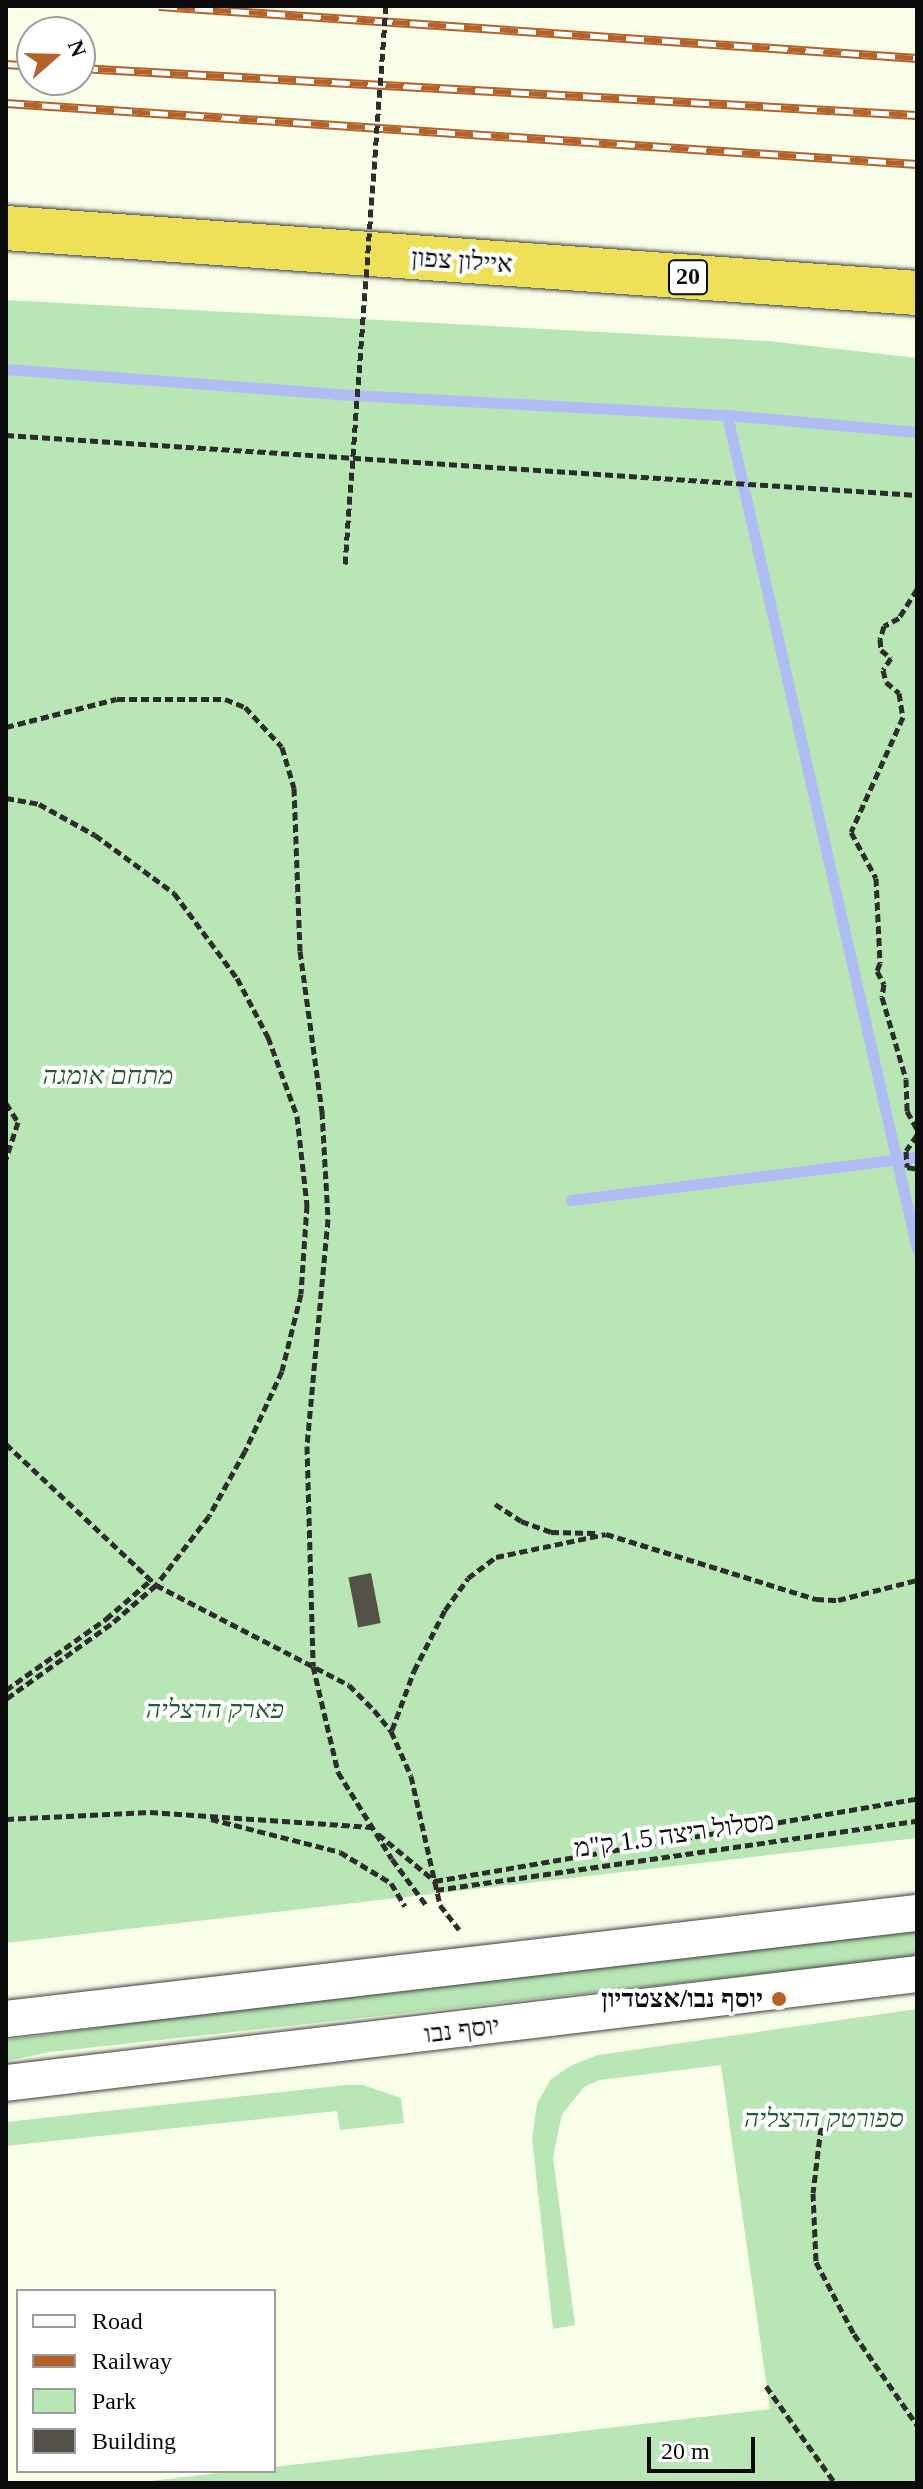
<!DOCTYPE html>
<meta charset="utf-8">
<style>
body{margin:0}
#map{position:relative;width:923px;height:2489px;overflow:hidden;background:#f9fee9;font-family:"Times New Roman","Noto Sans Hebrew",serif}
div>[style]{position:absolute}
.green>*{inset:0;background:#b8e6b5}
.stream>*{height:11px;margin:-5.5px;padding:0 5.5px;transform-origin:5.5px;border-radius:5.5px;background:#b0bcf3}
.building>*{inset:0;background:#535148;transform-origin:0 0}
.path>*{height:5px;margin-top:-2.5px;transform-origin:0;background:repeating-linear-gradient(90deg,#2d2d2d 0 8px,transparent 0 12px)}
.roads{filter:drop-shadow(0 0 2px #3e3e3e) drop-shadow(0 0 2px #3e3e3e)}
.street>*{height:36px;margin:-18px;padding:0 18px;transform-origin:18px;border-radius:18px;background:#fff}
.highway>*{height:44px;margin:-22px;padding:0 22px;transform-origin:22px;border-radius:22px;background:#efe157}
.rail>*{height:9px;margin-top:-4.5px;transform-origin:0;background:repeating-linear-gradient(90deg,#fff 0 18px,#b46229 0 36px);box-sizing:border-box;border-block:2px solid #b46229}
.path-bridge>*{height:5px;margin-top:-2.5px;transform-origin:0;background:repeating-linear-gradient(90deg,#2d2d2d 0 8px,transparent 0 12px)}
.dots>*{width:22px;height:22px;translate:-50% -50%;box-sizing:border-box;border:4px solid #fff;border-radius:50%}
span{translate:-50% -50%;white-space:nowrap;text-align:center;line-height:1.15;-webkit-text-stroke:8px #fff;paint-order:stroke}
.shield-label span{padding:2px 6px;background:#fff;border:2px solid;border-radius:6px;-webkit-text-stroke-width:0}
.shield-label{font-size:24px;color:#0b0b0b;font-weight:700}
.street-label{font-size:26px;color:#0b0b0b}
.park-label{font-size:26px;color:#1f5f2f;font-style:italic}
.poi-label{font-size:26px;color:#0b0b0b;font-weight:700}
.right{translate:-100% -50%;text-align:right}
.frame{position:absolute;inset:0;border:8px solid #0b0b0b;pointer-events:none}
.legend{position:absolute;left:16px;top:2289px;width:260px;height:184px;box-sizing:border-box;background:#fff;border:2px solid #9d9d9d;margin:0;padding:10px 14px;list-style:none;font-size:24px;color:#0b0b0b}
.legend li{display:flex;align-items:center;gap:16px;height:40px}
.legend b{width:40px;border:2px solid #9d9d9d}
.north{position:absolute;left:16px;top:16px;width:80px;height:80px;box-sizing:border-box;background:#fff;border:2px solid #9d9d9d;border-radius:50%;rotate:70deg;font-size:22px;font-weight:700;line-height:32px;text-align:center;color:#0b0b0b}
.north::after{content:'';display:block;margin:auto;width:28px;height:36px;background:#b46229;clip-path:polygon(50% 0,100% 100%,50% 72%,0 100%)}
.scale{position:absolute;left:647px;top:2437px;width:108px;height:36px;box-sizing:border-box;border:4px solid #0b0b0b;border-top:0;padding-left:10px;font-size:24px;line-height:28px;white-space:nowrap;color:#0b0b0b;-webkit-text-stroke:6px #fff;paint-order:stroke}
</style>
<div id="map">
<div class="green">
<div style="clip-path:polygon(6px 300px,768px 341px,917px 358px,917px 1838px,6px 1943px)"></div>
<div style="clip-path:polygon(917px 1928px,917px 1957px,50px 2052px,6px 2061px,6px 2040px,422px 1984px)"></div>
<div style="clip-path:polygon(917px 2009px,917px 2483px,133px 2483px,236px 2471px,274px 2471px,274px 2467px,770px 2409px,721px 2065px,600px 2080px,584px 2087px,562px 2114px,553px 2157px,575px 2325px,553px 2329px,532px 2138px,537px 2104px,550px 2080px,570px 2066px,598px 2055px)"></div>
<div style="clip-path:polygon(346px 2085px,363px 2085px,401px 2098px,404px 2123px,340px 2130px,337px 2111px,6px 2146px,6px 2122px)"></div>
</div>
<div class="stream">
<div style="left:6px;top:369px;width:330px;rotate:4.3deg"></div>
<div style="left:335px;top:394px;width:393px;rotate:3.1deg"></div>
<div style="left:727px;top:415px;width:191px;rotate:5.1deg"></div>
<div style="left:727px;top:415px;width:855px;rotate:77.17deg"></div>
<div style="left:571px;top:1200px;width:348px;rotate:-7.1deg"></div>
</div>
<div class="building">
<div style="left:371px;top:1573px;width:51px;height:23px;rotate:79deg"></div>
</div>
<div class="path">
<div style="left:6px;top:435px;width:913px;rotate:3.77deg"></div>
<div style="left:917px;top:589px;width:34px;rotate:122deg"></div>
<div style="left:899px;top:618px;width:17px;rotate:152deg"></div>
<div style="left:884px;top:626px;width:14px;rotate:107deg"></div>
<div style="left:880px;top:639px;width:11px;rotate:85deg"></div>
<div style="left:881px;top:650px;width:13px;rotate:39deg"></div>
<div style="left:891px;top:658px;width:14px;rotate:124deg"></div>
<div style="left:883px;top:670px;width:12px;rotate:76deg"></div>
<div style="left:886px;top:682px;width:17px;rotate:40deg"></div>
<div style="left:899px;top:693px;width:24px;rotate:81deg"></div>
<div style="left:903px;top:717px;width:126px;rotate:114.3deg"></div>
<div style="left:851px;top:832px;width:52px;rotate:61.5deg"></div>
<div style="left:876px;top:878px;width:85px;rotate:87.3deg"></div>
<div style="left:880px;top:963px;width:9px;rotate:111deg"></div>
<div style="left:877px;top:971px;width:15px;rotate:62deg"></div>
<div style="left:884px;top:984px;width:13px;rotate:99deg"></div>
<div style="left:882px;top:997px;width:85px;rotate:73.7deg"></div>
<div style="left:906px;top:1079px;width:32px;rotate:88deg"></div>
<div style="left:907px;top:1111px;width:21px;rotate:61deg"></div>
<div style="left:6px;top:727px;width:114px;rotate:-14.2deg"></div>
<div style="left:117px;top:699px;width:108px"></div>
<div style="left:225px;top:699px;width:22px;rotate:22deg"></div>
<div style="left:245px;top:707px;width:54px;rotate:47.2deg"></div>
<div style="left:282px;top:747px;width:43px;rotate:73.7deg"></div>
<div style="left:294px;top:788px;width:163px;rotate:87.9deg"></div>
<div style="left:300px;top:951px;width:162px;rotate:82.2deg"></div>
<div style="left:322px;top:1111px;width:108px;rotate:86.8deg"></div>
<div style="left:328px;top:1219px;width:228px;rotate:95.3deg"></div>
<div style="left:307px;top:1446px;width:220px;rotate:88.4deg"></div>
<div style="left:313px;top:1666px;width:109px;rotate:76.7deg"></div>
<div style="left:338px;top:1772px;width:102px;rotate:58.2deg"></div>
<div style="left:392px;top:1859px;width:57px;rotate:53.5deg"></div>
<div style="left:6px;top:798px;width:34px;rotate:10deg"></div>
<div style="left:39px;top:804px;width:64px;rotate:29deg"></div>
<div style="left:95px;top:835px;width:98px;rotate:36.3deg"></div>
<div style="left:174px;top:893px;width:106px;rotate:53.5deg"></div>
<div style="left:237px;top:978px;width:67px;rotate:62.3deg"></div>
<div style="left:268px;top:1037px;width:84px;rotate:69.8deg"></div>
<div style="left:297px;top:1116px;width:90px;rotate:83.6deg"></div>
<div style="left:307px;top:1205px;width:89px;rotate:93.9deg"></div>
<div style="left:301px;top:1294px;width:79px;rotate:103.9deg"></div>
<div style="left:282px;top:1371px;width:88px;rotate:114.8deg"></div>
<div style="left:245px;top:1451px;width:74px;rotate:119deg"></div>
<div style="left:209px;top:1516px;width:87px;rotate:127.5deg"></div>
<div style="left:156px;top:1585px;width:60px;rotate:139.1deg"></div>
<div style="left:111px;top:1624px;width:129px;rotate:144.5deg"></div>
<div style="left:6px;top:1103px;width:22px;rotate:58deg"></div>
<div style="left:18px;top:1122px;width:38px;rotate:108deg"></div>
<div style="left:917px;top:1135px;width:19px;rotate:125deg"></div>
<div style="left:906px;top:1151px;width:16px;rotate:86deg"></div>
<div style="left:907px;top:1167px;width:10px;rotate:11deg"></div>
<div style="left:6px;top:1444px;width:206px;rotate:43.2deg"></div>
<div style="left:156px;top:1585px;width:217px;rotate:27.4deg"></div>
<div style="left:349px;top:1685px;width:35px;rotate:45deg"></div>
<div style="left:374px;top:1710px;width:27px;rotate:51deg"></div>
<div style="left:391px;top:1731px;width:49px;rotate:66deg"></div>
<div style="left:411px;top:1776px;width:132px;rotate:77.3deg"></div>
<div style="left:440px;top:1905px;width:31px;rotate:52deg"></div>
<div style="left:495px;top:1504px;width:31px;rotate:33deg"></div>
<div style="left:521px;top:1521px;width:32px;rotate:20deg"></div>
<div style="left:551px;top:1532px;width:44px;rotate:1.3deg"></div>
<div style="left:6px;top:1690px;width:123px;rotate:-35.4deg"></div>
<div style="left:106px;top:1619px;width:60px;rotate:-40.9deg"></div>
<div style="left:392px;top:1730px;width:63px;rotate:-69.6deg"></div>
<div style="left:414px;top:1671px;width:68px;rotate:-63.1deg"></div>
<div style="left:445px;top:1610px;width:39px;rotate:-54deg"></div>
<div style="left:468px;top:1578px;width:35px;rotate:-37deg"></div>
<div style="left:496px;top:1557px;width:112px;rotate:-11.8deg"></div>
<div style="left:606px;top:1534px;width:220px;rotate:17.2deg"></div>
<div style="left:816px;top:1599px;width:22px;rotate:3deg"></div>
<div style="left:838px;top:1600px;width:81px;rotate:-14.2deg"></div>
<div style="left:6px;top:1819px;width:144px;rotate:-2.8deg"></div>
<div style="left:150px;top:1812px;width:222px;rotate:3.9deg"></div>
<div style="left:211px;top:1819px;width:133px;rotate:14.3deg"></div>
<div style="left:340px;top:1852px;width:60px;rotate:31.3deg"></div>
<div style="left:391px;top:1883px;width:27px;rotate:59deg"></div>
<div style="left:378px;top:1834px;width:74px;rotate:39.5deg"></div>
<div style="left:435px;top:1881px;width:489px;rotate:-9.7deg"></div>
<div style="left:436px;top:1890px;width:486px;rotate:-8.2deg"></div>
<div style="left:821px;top:2127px;width:66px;rotate:96.9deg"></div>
<div style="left:813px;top:2193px;width:69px;rotate:87.5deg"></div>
<div style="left:816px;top:2262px;width:81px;rotate:62.2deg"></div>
<div style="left:854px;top:2334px;width:111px;rotate:55.3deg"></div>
<div style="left:766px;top:2386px;width:119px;rotate:54.6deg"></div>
</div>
<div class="roads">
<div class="street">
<div style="left:6px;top:2019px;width:917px;rotate:-6.64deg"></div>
<div style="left:6px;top:2083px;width:917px;rotate:-6.82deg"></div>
</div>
<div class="highway">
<div style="left:6px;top:228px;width:913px;rotate:4.08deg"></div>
</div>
</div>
<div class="rail">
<div style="left:159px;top:6px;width:760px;rotate:3.92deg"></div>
<div style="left:6px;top:64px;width:26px;rotate:4deg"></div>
<div style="left:80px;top:68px;width:838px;rotate:3.21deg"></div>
<div style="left:6px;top:103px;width:913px;rotate:3.83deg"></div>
</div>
<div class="path-bridge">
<div style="left:345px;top:564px;width:560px;rotate:-85.8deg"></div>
</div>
<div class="dots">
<div style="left:779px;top:1999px;background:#b46229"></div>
</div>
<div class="shield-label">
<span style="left:688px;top:277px">20</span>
</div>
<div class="street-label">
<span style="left:462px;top:261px;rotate:4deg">איילון צפון</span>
<span style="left:674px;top:1835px;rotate:-8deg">מסלול ריצה 1.5 ק"מ</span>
<span style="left:462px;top:2030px;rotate:-7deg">יוסף נבו</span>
</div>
<div class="park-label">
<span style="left:108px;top:1076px">מתחם אומגה</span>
<span style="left:215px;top:1710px">פארק הרצליה</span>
<span style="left:824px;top:2119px">ספורטק הרצליה</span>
</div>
<div class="poi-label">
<span class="right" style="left:763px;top:1999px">יוסף נבו/אצטדיון</span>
</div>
<div class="frame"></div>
<ul class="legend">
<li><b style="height:10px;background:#fff"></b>Road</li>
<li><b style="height:10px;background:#b46229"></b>Railway</li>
<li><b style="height:22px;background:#b8e6b5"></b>Park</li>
<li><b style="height:22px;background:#535148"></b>Building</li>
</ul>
<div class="north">N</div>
<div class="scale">20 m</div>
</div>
